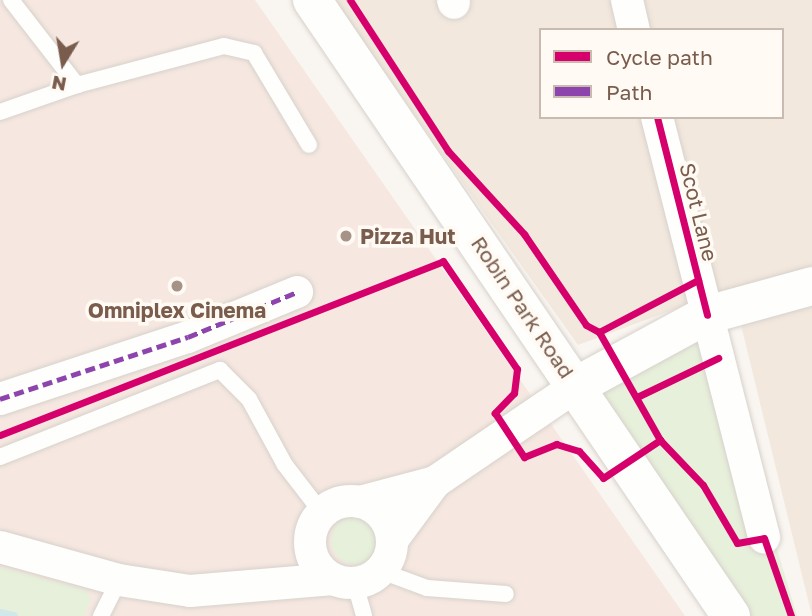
<!DOCTYPE html>
<style>
body{margin:0}
#map{position:relative;width:812px;height:616px;overflow:hidden;background:#f9f5f0;font-family:"Golos Text",sans-serif}
div>[style]{position:absolute}
.residential>*{inset:0;background:#f2e8de}
.commercial>*{inset:0;background:#f6e8e1}
.green>*{inset:0;background:#e7f0db}
.round{border-radius:50%}
.stream>*{height:8px;margin:-4px;padding:0 4px;transform-origin:4px;border-radius:4px;background:#d0e8ea}
.roads{filter:drop-shadow(0 0 2px #d7d1cb) drop-shadow(0 0 2px #d7d1cb)}
.lane>*{height:16px;margin:-8px;padding:0 8px;transform-origin:8px;border-radius:8px;background:#fefefd}
.street>*{height:32px;margin:-16px;padding:0 16px;transform-origin:16px;border-radius:16px;background:#fefefd}
.street>.ring{margin:-16px;padding:0;box-sizing:content-box;background:none;border:32px solid #fefefd;border-radius:50%}
.secondary>*{height:38px;margin:-19px;padding:0 19px;transform-origin:19px;border-radius:19px;background:#fefefd}
.quiet>*{height:5px;margin-top:-2.5px;transform-origin:0;background:repeating-linear-gradient(90deg,#8e44ad 0 10px,transparent 0 15px)}
.cycleway>*{height:7px;margin:-3.5px;padding:0 3.5px;transform-origin:3.5px;border-radius:3.5px;background:#d6006c}
.dots>*{width:19px;height:19px;translate:-50% -50%;box-sizing:border-box;border:4px solid #fffaf3;border-radius:50%}
span{translate:-50% -50%;white-space:nowrap;text-align:center;line-height:1.15;-webkit-text-stroke:7px #fffaf3;paint-order:stroke}
.street-label{font-size:21px;color:#7a5c4d}
.poi-label{font-size:21px;color:#7a5c4d;font-weight:700}
.left{translate:0 -50%;text-align:left}
.legend{position:absolute;left:539px;top:28px;width:245px;height:91px;box-sizing:border-box;background:#fffaf3;border:2px solid #cabbb1;margin:0;padding:9px 12px;list-style:none;font-size:21px;color:#7a5c4d}
.legend li{display:flex;align-items:center;gap:14px;height:35px}
.legend b{width:35px;border:2px solid #cabbb1}
.north{position:absolute;left:28px;top:28px;width:70px;height:70px;-webkit-text-stroke:5px #fffaf3;paint-order:stroke;rotate:191deg;font-size:19px;font-weight:700;line-height:28px;text-align:center;color:#7a5c4d}
.north::after{content:'';display:block;margin:auto;width:24px;height:32px;background:#7a5c4d;clip-path:polygon(50% 0,100% 100%,50% 72%,0 100%)}
</style>
<div id="map">
<div class="residential">
<div style="clip-path:polygon(evenodd,333px 0,812px 0,812px 616px,732px 288px,578px 345px,333px 0,541px 30px,782px 30px,782px 117px,541px 117px,541px 30px)"></div>
</div>
<div class="commercial">
<div style="clip-path:polygon(0 0,255px 0,685px 616px,0 616px)"></div>
</div>
<div class="green">
<div style="clip-path:polygon(707px 315px,797px 616px,745px 616px,576px 386px)"></div>
<div class="round" style="left:331px;top:515px;width:50px;height:50px"></div>
<div style="clip-path:polygon(0 567px,87px 590px,91px 601px,84px 616px,0 616px)"></div>
</div>
<div class="stream">
<div style="left:0;top:613px;width:14px;rotate:12deg"></div>
</div>
<div class="roads">
<div class="lane">
<div style="left:11px;top:0;width:108px;rotate:52.2deg"></div>
<div style="left:77px;top:85px;width:152px;rotate:-14.9deg"></div>
<div style="left:224px;top:46px;width:31px;rotate:13deg"></div>
<div style="left:254px;top:53px;width:107px;rotate:59.1deg"></div>
<div style="left:0;top:112px;width:82px;rotate:-19.3deg"></div>
<div style="left:0;top:457px;width:237px;rotate:-21.6deg"></div>
<div style="left:220px;top:370px;width:41px;rotate:45deg"></div>
<div style="left:249px;top:399px;width:75px;rotate:61.4deg"></div>
<div style="left:285px;top:465px;width:61px;rotate:52.4deg"></div>
<div style="left:381px;top:571px;width:49px;rotate:20.3deg"></div>
<div style="left:427px;top:588px;width:79px;rotate:4.3deg"></div>
<div style="left:355px;top:584px;width:33px;rotate:74deg"></div>
<div style="left:101px;top:616px;width:40px;rotate:-63.4deg"></div>
</div>
<div class="street">
<div style="left:453px;top:0;width:3px;rotate:72deg"></div>
<div style="left:627px;top:0;width:31px;rotate:77deg"></div>
<div style="left:657px;top:117px;width:434px;rotate:75.7deg"></div>
<div style="left:0;top:399px;width:198px;rotate:-18.3deg"></div>
<div style="left:188px;top:337px;width:118px;rotate:-22.4deg"></div>
<div class="ring" style="left:310px;top:501px;width:50px;height:50px"></div>
<div style="left:360px;top:502px;width:78px;rotate:-14.9deg"></div>
<div style="left:393px;top:539px;width:71px;rotate:-53.6deg"></div>
<div style="left:435px;top:482px;width:171px;rotate:-34.2deg"></div>
<div style="left:0;top:547px;width:123px;rotate:15.5deg"></div>
<div style="left:119px;top:580px;width:72px;rotate:8.8deg"></div>
<div style="left:190px;top:591px;width:144px;rotate:-4.8deg"></div>
</div>
<div class="secondary">
<div style="left:312px;top:0;width:745px;rotate:55.78deg"></div>
<div style="left:576px;top:386px;width:149px;rotate:-28.5deg"></div>
<div style="left:707px;top:315px;width:109px;rotate:-15.4deg"></div>
</div>
</div>
<div class="quiet">
<div style="left:0;top:399px;width:198px;rotate:-18.3deg"></div>
<div style="left:188px;top:337px;width:118px;rotate:-22.4deg"></div>
</div>
<div class="cycleway">
<div style="left:350px;top:0;width:180px;rotate:57deg"></div>
<div style="left:448px;top:151px;width:113px;rotate:47.5deg"></div>
<div style="left:524px;top:234px;width:110px;rotate:55.7deg"></div>
<div style="left:586px;top:325px;width:15px;rotate:28deg"></div>
<div style="left:599px;top:332px;width:112px;rotate:-27.7deg"></div>
<div style="left:657px;top:117px;width:204px;rotate:75.8deg"></div>
<div style="left:599px;top:332px;width:124px;rotate:60.5deg"></div>
<div style="left:660px;top:440px;width:62px;rotate:46.3deg"></div>
<div style="left:703px;top:485px;width:67px;rotate:59.6deg"></div>
<div style="left:737px;top:543px;width:27px;rotate:-10deg"></div>
<div style="left:764px;top:538px;width:83px;rotate:70.9deg"></div>
<div style="left:639px;top:396px;width:88px;rotate:-25.7deg"></div>
<div style="left:0;top:435px;width:476px;rotate:-21.4deg"></div>
<div style="left:443px;top:261px;width:131px;rotate:55.6deg"></div>
<div style="left:517px;top:369px;width:24px;rotate:97deg"></div>
<div style="left:514px;top:393px;width:28px;rotate:134deg"></div>
<div style="left:495px;top:413px;width:53px;rotate:56.6deg"></div>
<div style="left:524px;top:457px;width:35px;rotate:-22deg"></div>
<div style="left:556px;top:444px;width:24px;rotate:17deg"></div>
<div style="left:579px;top:451px;width:36px;rotate:48deg"></div>
<div style="left:603px;top:478px;width:69px;rotate:-33.7deg"></div>
</div>
<div class="dots">
<div style="left:346px;top:236px;background:#a69286"></div>
<div style="left:177px;top:286px;background:#a69286"></div>
</div>
<div class="street-label">
<span style="left:699px;top:212px;rotate:76deg">Scot Lane</span>
<span style="left:523px;top:307px;rotate:56deg">Robin Park Road</span>
</div>
<div class="poi-label">
<span class="left" style="left:360px;top:236px">Pizza Hut</span>
<span style="left:177px;top:310px">Omniplex Cinema</span>
</div>
<ul class="legend">
<li><b style="height:9px;background:#d6006c"></b>Cycle path</li>
<li><b style="height:9px;background:#8e44ad"></b>Path</li>
</ul>
<div class="north">N</div>
</div>
